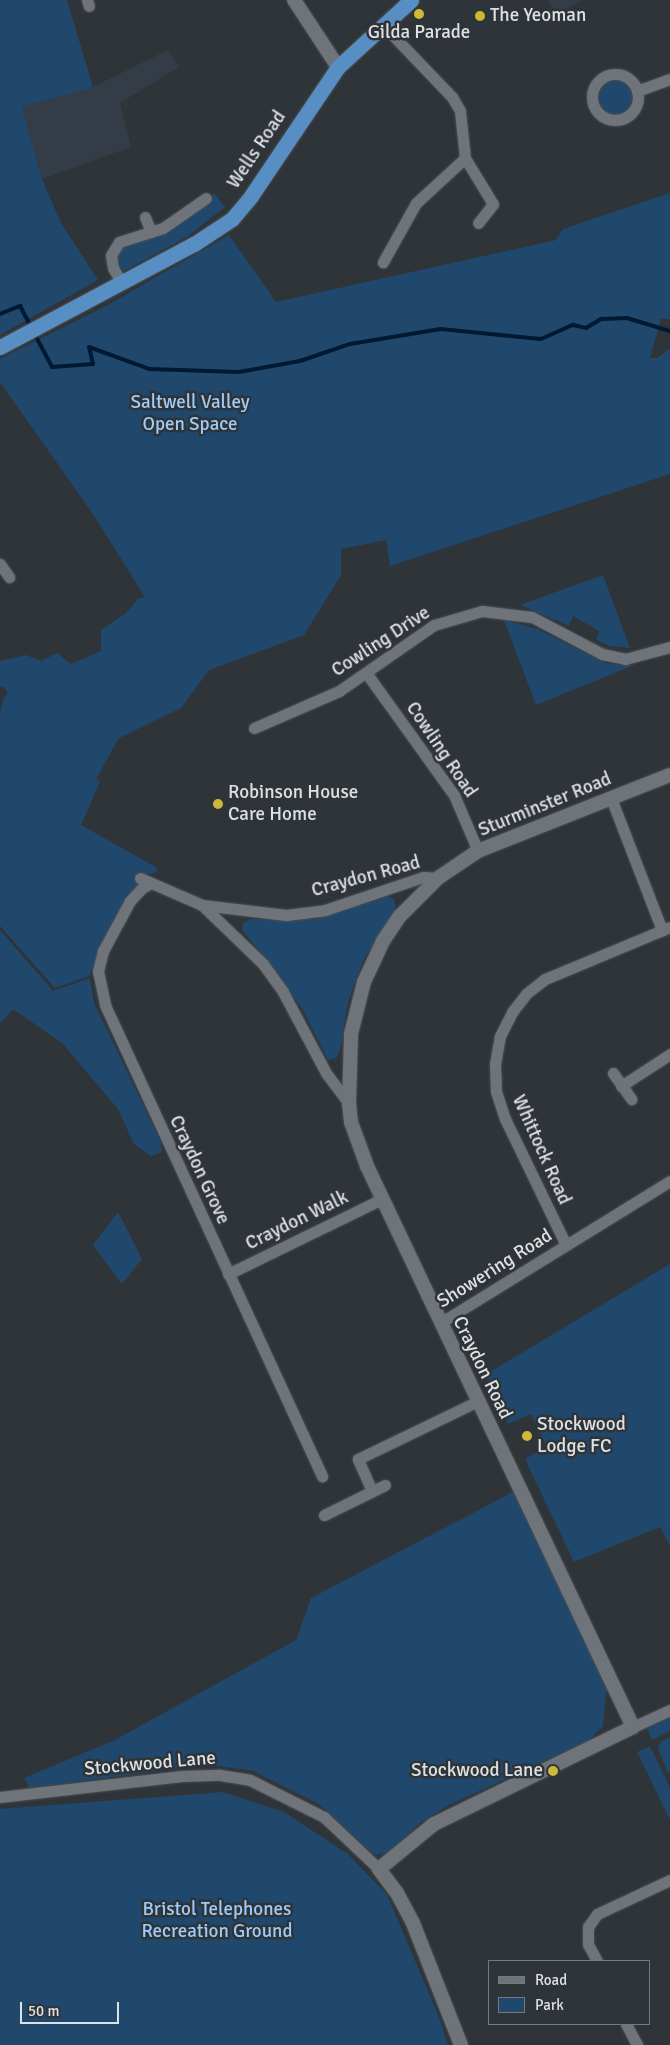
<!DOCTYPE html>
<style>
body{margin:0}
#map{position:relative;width:670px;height:2045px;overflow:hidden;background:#2f3439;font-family:Signika,sans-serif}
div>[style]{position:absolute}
.built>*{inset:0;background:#343d47}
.green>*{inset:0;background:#20486c}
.round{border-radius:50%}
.stream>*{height:4px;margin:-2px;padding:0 2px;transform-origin:2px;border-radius:2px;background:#001932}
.roads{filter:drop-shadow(0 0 1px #4b4f53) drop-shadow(0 0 1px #4b4f53)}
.minor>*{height:11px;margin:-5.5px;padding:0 5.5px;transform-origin:5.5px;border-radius:5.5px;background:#6f747a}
.minor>.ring{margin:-5.5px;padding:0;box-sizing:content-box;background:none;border:11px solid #6f747a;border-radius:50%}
.tertiary>*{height:14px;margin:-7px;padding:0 7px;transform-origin:7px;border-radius:7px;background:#6f747a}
.trunk>*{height:15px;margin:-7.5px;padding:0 7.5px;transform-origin:7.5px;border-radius:7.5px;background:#578ec3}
.dots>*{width:14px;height:14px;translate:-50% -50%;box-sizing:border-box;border:2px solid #2f3439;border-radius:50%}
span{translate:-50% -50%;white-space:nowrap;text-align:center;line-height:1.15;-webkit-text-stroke:5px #2f3439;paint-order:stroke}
.poi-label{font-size:19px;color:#dee1e4}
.left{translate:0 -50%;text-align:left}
.right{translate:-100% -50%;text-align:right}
.street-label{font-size:19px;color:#dee1e4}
.park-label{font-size:19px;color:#9ecbf7}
.legend{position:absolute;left:488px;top:1960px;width:162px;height:65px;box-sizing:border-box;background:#2f3439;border:1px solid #75797d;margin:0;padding:6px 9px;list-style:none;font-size:15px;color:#dee1e4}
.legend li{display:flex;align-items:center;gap:10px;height:25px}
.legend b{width:25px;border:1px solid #75797d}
.scale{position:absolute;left:20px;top:2002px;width:99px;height:22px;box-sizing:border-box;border:2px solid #dee1e4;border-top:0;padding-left:6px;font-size:15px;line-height:18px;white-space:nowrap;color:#dee1e4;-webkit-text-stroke:4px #2f3439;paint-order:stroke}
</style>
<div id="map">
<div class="built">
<div style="clip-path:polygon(547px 0,582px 0,557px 15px)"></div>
<div style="clip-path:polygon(168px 50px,179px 67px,120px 103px,131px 147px,42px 179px,22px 107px,93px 87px)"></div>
</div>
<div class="green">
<div style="clip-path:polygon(0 0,67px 0,93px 87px,22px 107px,42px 179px,61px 223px,98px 280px,0 335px)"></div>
<div class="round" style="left:599px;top:81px;width:34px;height:34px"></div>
<div style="clip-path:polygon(214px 193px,225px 207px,188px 236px,124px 271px,120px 269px,116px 256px,120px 248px,157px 236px,189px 218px)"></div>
<div style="clip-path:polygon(670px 193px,670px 319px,661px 319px,650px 358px,658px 358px,670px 348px,670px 474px,390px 566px,386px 540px,341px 549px,341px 575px,304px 635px,209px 670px,181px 708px,119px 738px,96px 779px,100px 782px,81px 825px,156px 867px,157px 872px,145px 875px,110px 927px,89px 976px,55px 988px,0 926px,0 714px,3px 699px,8px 693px,3px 686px,0 687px,0 661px,26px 655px,41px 661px,57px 653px,71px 664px,101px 651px,101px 630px,125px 614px,138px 599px,145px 597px,93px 514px,0 382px,0 359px,108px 305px,229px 235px,276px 302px,556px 240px,563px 229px)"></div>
<div style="clip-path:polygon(603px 575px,630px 648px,610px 646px,596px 640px,599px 631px,573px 616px,569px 626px,520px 605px)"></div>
<div style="clip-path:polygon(504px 620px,537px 629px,608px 664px,634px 665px,536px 705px)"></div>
<div style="clip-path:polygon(388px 896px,394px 899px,396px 910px,363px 961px,348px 1002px,340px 1051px,336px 1058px,328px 1060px,304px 1012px,279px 975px,242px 930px,243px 923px,252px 919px,315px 919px)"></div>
<div style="clip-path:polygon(0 930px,53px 991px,90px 978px,94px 1003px,160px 1140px,162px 1152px,151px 1156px,134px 1144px,118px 1109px,62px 1043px,13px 1009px,0 1023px)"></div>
<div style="clip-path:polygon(118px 1212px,142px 1259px,122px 1284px,93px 1245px)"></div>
<div style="clip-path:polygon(670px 1264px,670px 1546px,660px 1527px,574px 1562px,525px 1459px,547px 1447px,531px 1414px,508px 1424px,485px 1375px)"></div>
<div style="clip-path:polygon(513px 1492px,607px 1687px,603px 1726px,588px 1741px,447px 1806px,420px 1823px,388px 1853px,374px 1855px,319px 1804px,253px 1771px,219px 1766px,187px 1767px,30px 1788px,24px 1778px,115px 1740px,296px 1640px,311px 1598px)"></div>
<div style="clip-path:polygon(670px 1717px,670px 1731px,652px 1740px,647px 1728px)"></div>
<div style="clip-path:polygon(670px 1737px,670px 1772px,668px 1773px,658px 1749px,661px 1741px)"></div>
<div style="clip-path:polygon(650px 1746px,670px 1788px,670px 1820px,637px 1752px)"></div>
<div style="clip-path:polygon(223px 1792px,284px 1812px,348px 1854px,387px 1895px,439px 2017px,448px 2045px,0 2045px,0 1809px)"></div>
</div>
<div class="stream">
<div style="left:0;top:314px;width:22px;rotate:-22deg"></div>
<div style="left:20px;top:306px;width:24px;rotate:62deg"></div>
<div style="left:34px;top:333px;width:38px;rotate:62deg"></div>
<div style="left:52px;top:367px;width:41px;rotate:-4.2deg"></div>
<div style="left:93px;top:364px;width:17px;rotate:-103deg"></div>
<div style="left:89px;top:347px;width:64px;rotate:20.1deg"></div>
<div style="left:149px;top:369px;width:90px;rotate:1.9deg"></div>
<div style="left:239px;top:372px;width:62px;rotate:-10.2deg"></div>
<div style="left:300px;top:361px;width:53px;rotate:-18.8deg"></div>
<div style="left:350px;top:344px;width:92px;rotate:-9.4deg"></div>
<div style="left:441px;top:329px;width:100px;rotate:5.7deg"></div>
<div style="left:541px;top:339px;width:35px;rotate:-24deg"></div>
<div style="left:573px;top:325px;width:13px;rotate:13deg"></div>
<div style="left:586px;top:328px;width:17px;rotate:-31deg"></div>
<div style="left:601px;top:319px;width:26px;rotate:-2deg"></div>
<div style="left:627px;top:318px;width:45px;rotate:16.8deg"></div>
</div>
<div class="roads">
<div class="minor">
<div style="left:87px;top:0;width:6px;rotate:72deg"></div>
<div style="left:382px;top:24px;width:101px;rotate:46.2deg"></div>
<div style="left:452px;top:97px;width:16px;rotate:60deg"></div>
<div style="left:460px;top:111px;width:47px;rotate:83.9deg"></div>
<div style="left:465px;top:158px;width:67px;rotate:137.4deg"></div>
<div style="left:416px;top:203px;width:68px;rotate:119.2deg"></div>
<div class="ring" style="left:592px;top:74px;width:35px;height:35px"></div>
<div style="left:637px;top:91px;width:35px;rotate:-20deg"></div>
<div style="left:465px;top:158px;width:54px;rotate:58.7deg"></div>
<div style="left:493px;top:204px;width:24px;rotate:128deg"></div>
<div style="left:145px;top:217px;width:16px;rotate:68deg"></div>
<div style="left:122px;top:283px;width:17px;rotate:-121deg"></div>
<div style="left:113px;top:268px;width:13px;rotate:-99deg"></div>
<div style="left:111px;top:255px;width:15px;rotate:-58deg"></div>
<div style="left:119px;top:242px;width:46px;rotate:-17.7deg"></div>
<div style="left:163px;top:228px;width:52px;rotate:-34.9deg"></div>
<div style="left:0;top:564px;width:16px;rotate:55deg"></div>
<div style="left:367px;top:674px;width:149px;rotate:54.3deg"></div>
<div style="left:454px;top:795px;width:61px;rotate:66.8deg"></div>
<div style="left:254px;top:728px;width:93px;rotate:-23.5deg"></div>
<div style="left:339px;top:691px;width:116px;rotate:-34.8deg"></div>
<div style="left:434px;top:625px;width:50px;rotate:-16.3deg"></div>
<div style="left:482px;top:611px;width:50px;rotate:6.8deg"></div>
<div style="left:532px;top:617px;width:79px;rotate:27.9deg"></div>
<div style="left:602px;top:654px;width:24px;rotate:12deg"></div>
<div style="left:625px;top:659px;width:47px;rotate:-14.9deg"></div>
<div style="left:611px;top:798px;width:142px;rotate:68.9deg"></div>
<div style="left:140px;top:878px;width:68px;rotate:23.5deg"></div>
<div style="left:202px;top:905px;width:85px;rotate:44deg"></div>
<div style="left:263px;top:964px;width:34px;rotate:54deg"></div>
<div style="left:283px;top:992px;width:92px;rotate:62deg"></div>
<div style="left:326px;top:1073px;width:38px;rotate:53deg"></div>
<div style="left:151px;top:883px;width:10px;rotate:151deg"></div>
<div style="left:142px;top:888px;width:18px;rotate:133deg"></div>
<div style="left:130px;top:901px;width:57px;rotate:118.4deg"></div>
<div style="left:103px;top:951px;width:21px;rotate:104deg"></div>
<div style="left:98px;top:971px;width:35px;rotate:78deg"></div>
<div style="left:105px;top:1005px;width:519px;rotate:65.26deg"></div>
<div style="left:202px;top:905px;width:85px;rotate:6.8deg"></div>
<div style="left:286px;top:915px;width:39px;rotate:-7deg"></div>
<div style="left:325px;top:910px;width:103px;rotate:-18.6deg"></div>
<div style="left:423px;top:877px;width:15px;rotate:4deg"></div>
<div style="left:613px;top:1073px;width:32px;rotate:55deg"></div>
<div style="left:621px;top:1086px;width:59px;rotate:-33.1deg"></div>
<div style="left:566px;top:1245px;width:140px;rotate:-115.8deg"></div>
<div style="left:505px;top:1119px;width:28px;rotate:-108deg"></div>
<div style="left:496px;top:1092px;width:28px;rotate:-92deg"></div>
<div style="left:495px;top:1064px;width:28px;rotate:-80deg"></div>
<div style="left:500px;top:1036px;width:27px;rotate:-63deg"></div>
<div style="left:512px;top:1012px;width:24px;rotate:-52deg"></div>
<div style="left:527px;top:993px;width:23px;rotate:-38deg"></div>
<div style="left:545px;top:979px;width:135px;rotate:-22.6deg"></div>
<div style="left:228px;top:1274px;width:171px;rotate:-26deg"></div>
<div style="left:440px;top:1323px;width:270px;rotate:-31.7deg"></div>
<div style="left:372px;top:1491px;width:35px;rotate:-114deg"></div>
<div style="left:358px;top:1459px;width:133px;rotate:-25.8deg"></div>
<div style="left:324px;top:1515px;width:68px;rotate:-26.2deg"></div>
<div style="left:633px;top:1727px;width:41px;rotate:-24.7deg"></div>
<div style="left:0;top:1797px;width:183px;rotate:-6.6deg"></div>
<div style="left:182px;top:1776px;width:38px;rotate:-2deg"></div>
<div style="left:220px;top:1775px;width:30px;rotate:9deg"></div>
<div style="left:250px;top:1780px;width:83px;rotate:26.6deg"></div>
<div style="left:324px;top:1817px;width:76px;rotate:43.4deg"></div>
<div style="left:597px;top:1961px;width:19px;rotate:-118deg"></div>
<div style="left:588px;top:1944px;width:17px;rotate:-90deg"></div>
<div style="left:588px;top:1927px;width:16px;rotate:-55deg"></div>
<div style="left:597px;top:1914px;width:81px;rotate:-25deg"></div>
<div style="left:626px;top:2024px;width:24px;rotate:62deg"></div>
</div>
<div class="tertiary">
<div style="left:294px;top:0;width:80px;rotate:56.7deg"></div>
<div style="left:461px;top:2045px;width:131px;rotate:-111.5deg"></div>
<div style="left:413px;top:1923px;width:34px;rotate:-118deg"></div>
<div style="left:397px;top:1893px;width:30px;rotate:-127deg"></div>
<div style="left:379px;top:1869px;width:71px;rotate:-39.3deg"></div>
<div style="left:434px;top:1824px;width:221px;rotate:-26deg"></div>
<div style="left:633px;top:1727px;width:621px;rotate:-115.37deg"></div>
<div style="left:367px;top:1166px;width:47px;rotate:-110deg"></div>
<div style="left:351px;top:1122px;width:19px;rotate:-96deg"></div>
<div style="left:349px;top:1103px;width:69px;rotate:-88.3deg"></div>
<div style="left:351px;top:1034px;width:54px;rotate:-76deg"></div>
<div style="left:364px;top:982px;width:45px;rotate:-65.1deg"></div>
<div style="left:383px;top:941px;width:29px;rotate:-56deg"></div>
<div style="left:399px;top:917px;width:55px;rotate:-45deg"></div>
<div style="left:438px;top:878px;width:48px;rotate:-34deg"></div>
<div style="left:478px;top:851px;width:206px;rotate:-21.6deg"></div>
</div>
<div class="trunk">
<div style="left:0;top:347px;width:220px;rotate:-28deg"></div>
<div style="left:194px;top:244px;width:45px;rotate:-33.3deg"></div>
<div style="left:232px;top:219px;width:30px;rotate:-50deg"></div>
<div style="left:251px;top:196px;width:156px;rotate:-56deg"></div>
<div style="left:338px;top:67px;width:99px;rotate:-42.5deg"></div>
</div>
</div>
<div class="dots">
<div style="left:419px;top:14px;background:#cfb837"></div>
<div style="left:480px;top:16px;background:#cfb837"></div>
<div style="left:218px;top:804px;background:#cfb837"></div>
<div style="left:527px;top:1436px;background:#cfb837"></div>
<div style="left:553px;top:1771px;background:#cfb837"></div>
</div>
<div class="poi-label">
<span class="left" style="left:490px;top:16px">The Yeoman</span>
<span style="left:419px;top:33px">Gilda Parade</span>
<span class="left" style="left:228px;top:804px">Robinson House<br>Care Home</span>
<span class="left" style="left:537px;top:1436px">Stockwood<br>Lodge FC</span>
<span class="right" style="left:543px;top:1771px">Stockwood Lane</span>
</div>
<div class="street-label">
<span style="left:257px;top:150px;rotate:-56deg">Wells Road</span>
<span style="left:381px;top:642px;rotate:-33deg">Cowling Drive</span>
<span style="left:441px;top:750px;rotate:56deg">Cowling Road</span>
<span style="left:545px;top:805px;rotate:-22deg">Sturminster Road</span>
<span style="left:366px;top:877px;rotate:-15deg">Craydon Road</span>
<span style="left:541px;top:1150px;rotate:66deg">Whittock Road</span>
<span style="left:199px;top:1170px;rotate:65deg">Craydon Grove</span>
<span style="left:297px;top:1221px;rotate:-26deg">Craydon Walk</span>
<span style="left:495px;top:1269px;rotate:-32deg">Showering Road</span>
<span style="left:482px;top:1368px;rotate:64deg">Craydon Road</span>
<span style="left:150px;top:1764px;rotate:-5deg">Stockwood Lane</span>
</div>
<div class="park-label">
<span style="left:190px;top:414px">Saltwell Valley<br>Open Space</span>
<span style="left:217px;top:1921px">Bristol Telephones<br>Recreation Ground</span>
</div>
<ul class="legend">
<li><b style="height:6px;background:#6f747a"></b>Road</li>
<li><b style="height:14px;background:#20486c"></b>Park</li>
</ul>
<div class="scale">50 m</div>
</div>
